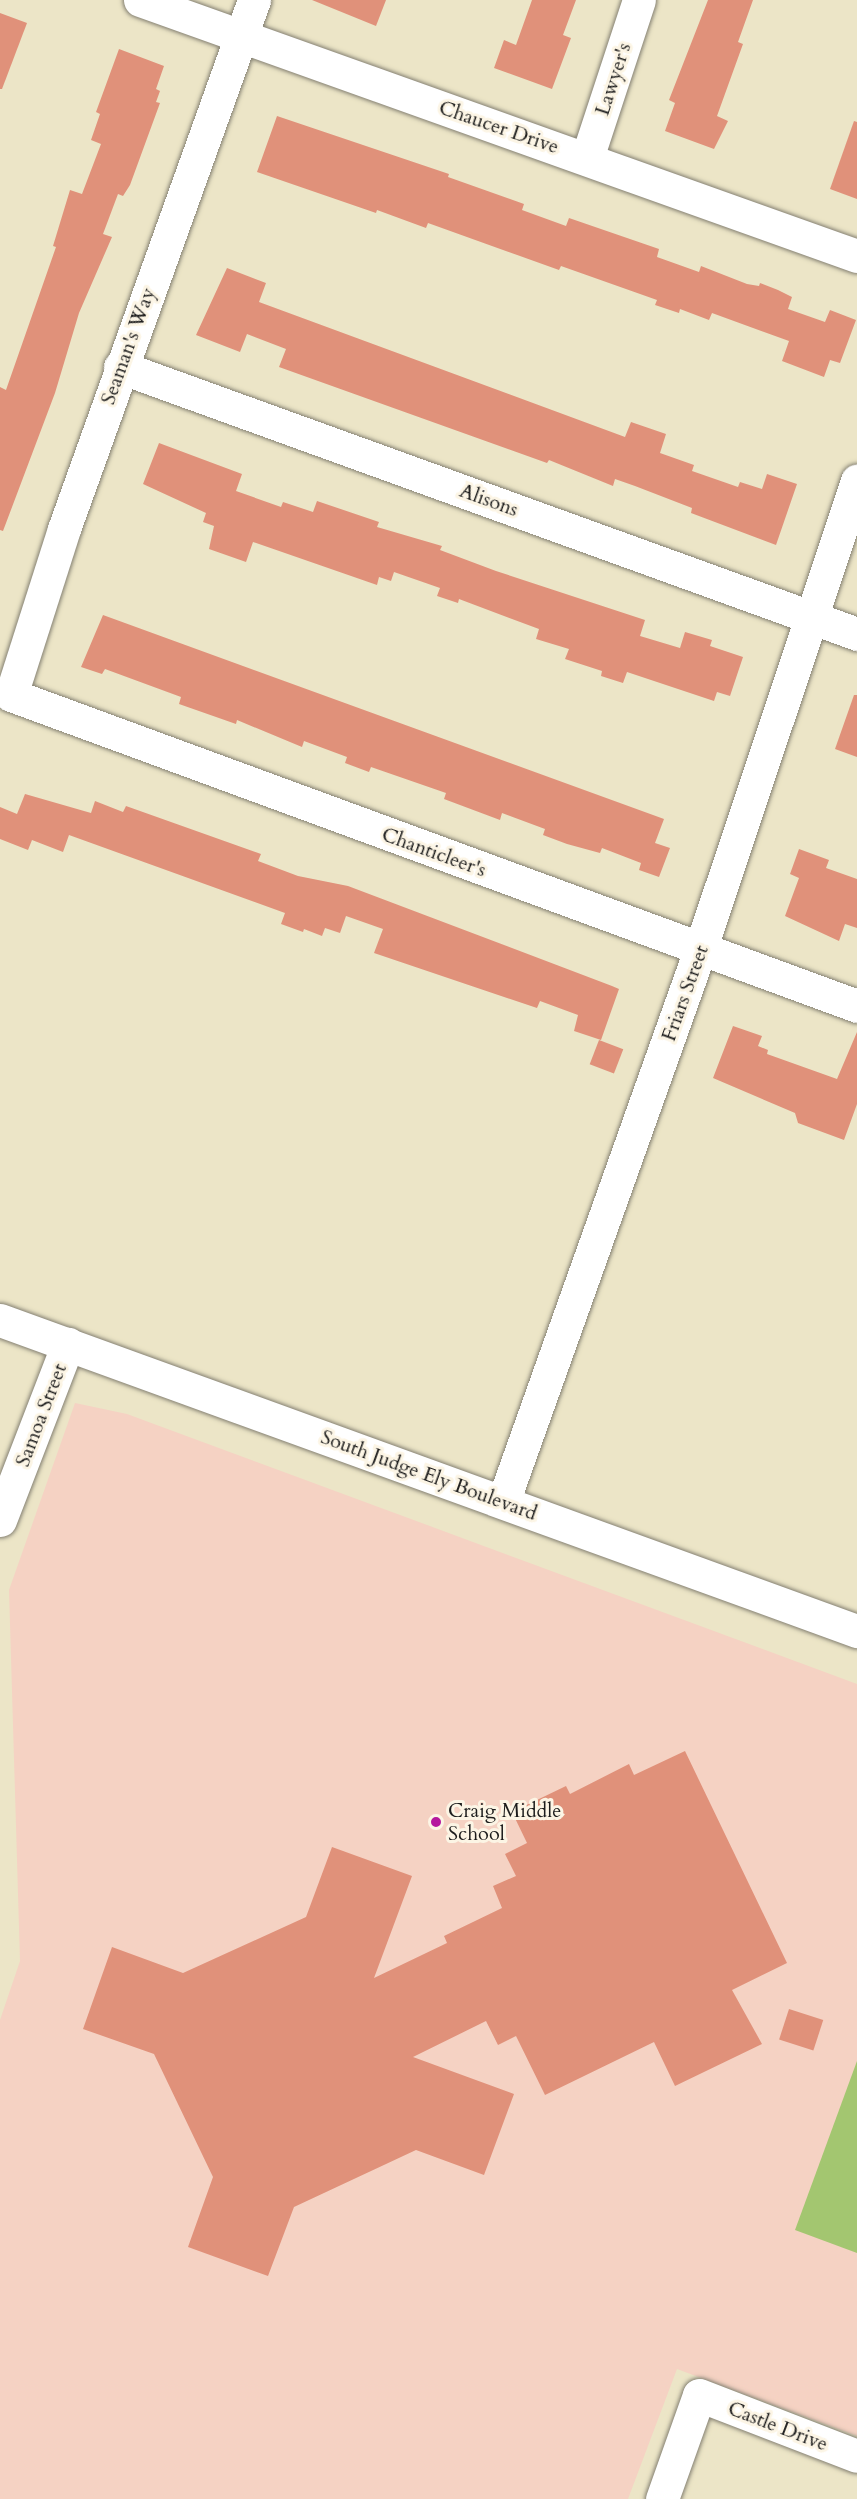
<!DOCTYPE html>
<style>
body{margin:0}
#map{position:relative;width:857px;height:2499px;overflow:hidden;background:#ece5c7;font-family:Cardo,serif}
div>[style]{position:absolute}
.built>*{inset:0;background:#f5d2c3}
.green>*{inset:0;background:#a3c670}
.building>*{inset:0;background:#e0917a;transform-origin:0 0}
.roads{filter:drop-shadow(0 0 2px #848072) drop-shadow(0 0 2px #848072)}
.minor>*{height:33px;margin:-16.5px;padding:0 16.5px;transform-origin:16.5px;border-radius:16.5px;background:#fff}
.major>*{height:33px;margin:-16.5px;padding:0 16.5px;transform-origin:16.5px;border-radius:16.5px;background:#fff}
.dots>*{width:16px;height:16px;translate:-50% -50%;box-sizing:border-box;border:3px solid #fcf5e5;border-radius:50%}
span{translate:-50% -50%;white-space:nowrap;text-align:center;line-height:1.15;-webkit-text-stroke:6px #fcf5e5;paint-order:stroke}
.street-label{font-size:20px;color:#1c1c1c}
.poi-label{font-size:20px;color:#1c1c1c}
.left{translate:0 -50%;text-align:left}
</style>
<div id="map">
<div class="built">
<div style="clip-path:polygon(75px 1403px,127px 1414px,857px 1684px,857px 2436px,677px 2369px,628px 2499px,0 2499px,0 2020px,20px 1961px,9px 1590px)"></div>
</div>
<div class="green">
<div style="clip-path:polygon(857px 2061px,857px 2253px,795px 2230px)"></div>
</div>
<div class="building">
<div style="clip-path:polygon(312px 0,386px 0,376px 26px)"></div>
<div style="clip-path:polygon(532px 0,576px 0,563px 35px,571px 38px,552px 89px,494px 68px,504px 40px,516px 45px)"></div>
<div style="clip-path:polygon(708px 0,753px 0,738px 42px,743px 44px,717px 116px,728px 121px,714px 149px,665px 131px,675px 103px,669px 100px)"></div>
<div style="clip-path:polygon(0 13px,27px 23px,2px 89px,0 89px)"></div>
<div style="clip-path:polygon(119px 49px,164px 66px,156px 89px,160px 91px,156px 102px,160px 103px,130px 185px,123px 196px,118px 194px,103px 234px,112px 237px,79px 313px,55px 393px,3px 531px,0 530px,0 387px,6px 390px,56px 247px,53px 246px,70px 190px,82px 194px,101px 144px,91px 140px,100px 114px,96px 112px)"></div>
<div style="clip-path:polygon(277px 116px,449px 174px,448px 177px,524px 204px,522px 210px,566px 226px,569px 218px,659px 249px,657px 257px,699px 272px,701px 266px,747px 284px,759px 286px,760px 283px,778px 290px,792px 297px,788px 309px,825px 322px,830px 310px,856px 320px,840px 363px,830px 360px,824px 377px,782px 361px,789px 341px,712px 313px,709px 320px,680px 309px,679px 313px,655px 305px,657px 300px,561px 266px,559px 270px,428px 223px,426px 228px,377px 210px,376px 213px,257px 172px)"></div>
<div style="clip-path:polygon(854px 121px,857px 122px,857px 199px,830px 189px)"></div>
<div style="clip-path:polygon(227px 268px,266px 283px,259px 302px,625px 437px,631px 422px,666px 434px,660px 453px,694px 465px,692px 471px,738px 487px,740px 482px,762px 489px,767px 474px,797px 484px,776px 545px,691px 513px,692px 508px,635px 486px,615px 479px,613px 486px,549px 460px,547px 463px,279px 367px,286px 349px,247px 334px,240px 352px,196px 335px)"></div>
<div style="clip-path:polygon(159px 443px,242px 474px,236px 491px,281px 507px,283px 502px,313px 512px,317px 501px,379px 522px,377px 527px,442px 546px,440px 550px,496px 571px,645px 620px,640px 636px,680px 648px,685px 632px,712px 640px,710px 646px,743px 657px,730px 696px,717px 692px,714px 701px,627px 672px,623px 683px,601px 676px,602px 671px,565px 659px,569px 649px,536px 639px,539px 629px,459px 599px,458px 603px,437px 596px,440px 588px,394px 572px,391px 581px,379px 577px,377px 585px,253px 542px,246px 562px,209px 549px,214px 526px,203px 522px,206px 513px,143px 484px)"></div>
<div style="clip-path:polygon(103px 615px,664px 819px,655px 843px,670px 848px,659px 877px,639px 870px,641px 863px,602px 848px,600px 853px,567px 844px,543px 835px,545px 829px,502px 813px,500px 820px,444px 799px,446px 793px,371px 767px,369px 772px,345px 763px,347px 757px,304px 741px,302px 747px,237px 720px,236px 724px,179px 704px,181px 697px,105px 669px,102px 674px,81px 667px)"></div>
<div style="clip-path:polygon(854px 695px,857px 695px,857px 757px,835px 749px)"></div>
<div style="clip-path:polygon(25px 794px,91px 813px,95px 801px,123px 812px,126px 806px,261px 854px,258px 861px,298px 876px,348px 886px,612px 986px,619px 989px,601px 1040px,574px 1031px,578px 1015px,540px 1001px,537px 1008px,374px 953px,383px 929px,346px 916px,340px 933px,325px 928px,322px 936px,304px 929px,303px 932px,281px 924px,285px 913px,69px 835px,63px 852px,32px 840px,28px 850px,0 839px,0 807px,17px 814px)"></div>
<div style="clip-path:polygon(799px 849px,829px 860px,826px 868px,857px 879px,857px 928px,845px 924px,839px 941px,785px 916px,799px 878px,790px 874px)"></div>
<div style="clip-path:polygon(733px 1026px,762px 1036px,758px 1046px,768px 1050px,767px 1054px,837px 1079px,857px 1032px,857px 1104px,844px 1140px,798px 1123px,795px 1113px,713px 1078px)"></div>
<div style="left:599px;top:1040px;width:26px;height:26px;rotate:21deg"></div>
<div style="clip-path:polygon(685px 1751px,787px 1963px,732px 1990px,762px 2044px,675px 2086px,654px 2042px,545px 2095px,516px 2036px,498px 2045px,486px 2021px,413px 2057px,514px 2094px,484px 2175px,416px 2150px,294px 2207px,268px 2276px,188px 2247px,213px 2177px,154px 2054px,83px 2029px,112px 1947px,183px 1973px,306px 1917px,332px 1847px,412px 1876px,374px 1978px,447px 1943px,444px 1936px,502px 1908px,493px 1886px,516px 1876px,505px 1854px,527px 1843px,512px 1812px,566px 1786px,570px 1794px,629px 1764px,634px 1775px)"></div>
<div style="left:789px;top:2009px;width:36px;height:32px;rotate:18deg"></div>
</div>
<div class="roads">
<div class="minor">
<div style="left:140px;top:0;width:761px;rotate:19.65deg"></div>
<div style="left:254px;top:0;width:562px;rotate:109.76deg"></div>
<div style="left:64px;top:529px;width:174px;rotate:107.7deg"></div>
<div style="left:11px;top:695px;width:901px;rotate:20.18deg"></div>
<div style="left:587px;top:158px;width:166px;rotate:-71.8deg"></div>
<div style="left:120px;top:367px;width:784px;rotate:19.91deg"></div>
<div style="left:503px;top:1502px;width:586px;rotate:-70.36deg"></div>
<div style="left:700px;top:950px;width:495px;rotate:-71.5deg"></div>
<div style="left:0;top:1520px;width:189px;rotate:-68.9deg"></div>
<div style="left:662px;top:2499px;width:110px;rotate:-70.4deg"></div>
<div style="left:699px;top:2395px;width:169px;rotate:21.1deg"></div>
</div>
<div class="major">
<div style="left:0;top:1320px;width:912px;rotate:19.95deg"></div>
</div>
</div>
<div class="dots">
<div style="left:436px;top:1822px;background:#b5179e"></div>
</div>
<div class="street-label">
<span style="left:613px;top:79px;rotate:-72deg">Lawyer's</span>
<span style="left:499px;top:127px;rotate:19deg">Chaucer Drive</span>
<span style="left:128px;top:346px;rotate:-70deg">Seaman's Way</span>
<span style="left:489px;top:500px;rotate:20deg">Alisons</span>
<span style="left:434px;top:852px;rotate:20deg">Chanticleer's</span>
<span style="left:685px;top:993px;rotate:-70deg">Friars Street</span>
<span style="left:41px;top:1415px;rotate:-69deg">Samoa Street</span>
<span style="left:429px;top:1475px;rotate:20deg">South Judge Ely Boulevard</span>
<span style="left:778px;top:2426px;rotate:21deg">Castle Drive</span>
</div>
<div class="poi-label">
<span class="left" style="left:448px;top:1822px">Craig Middle<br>School</span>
</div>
</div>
